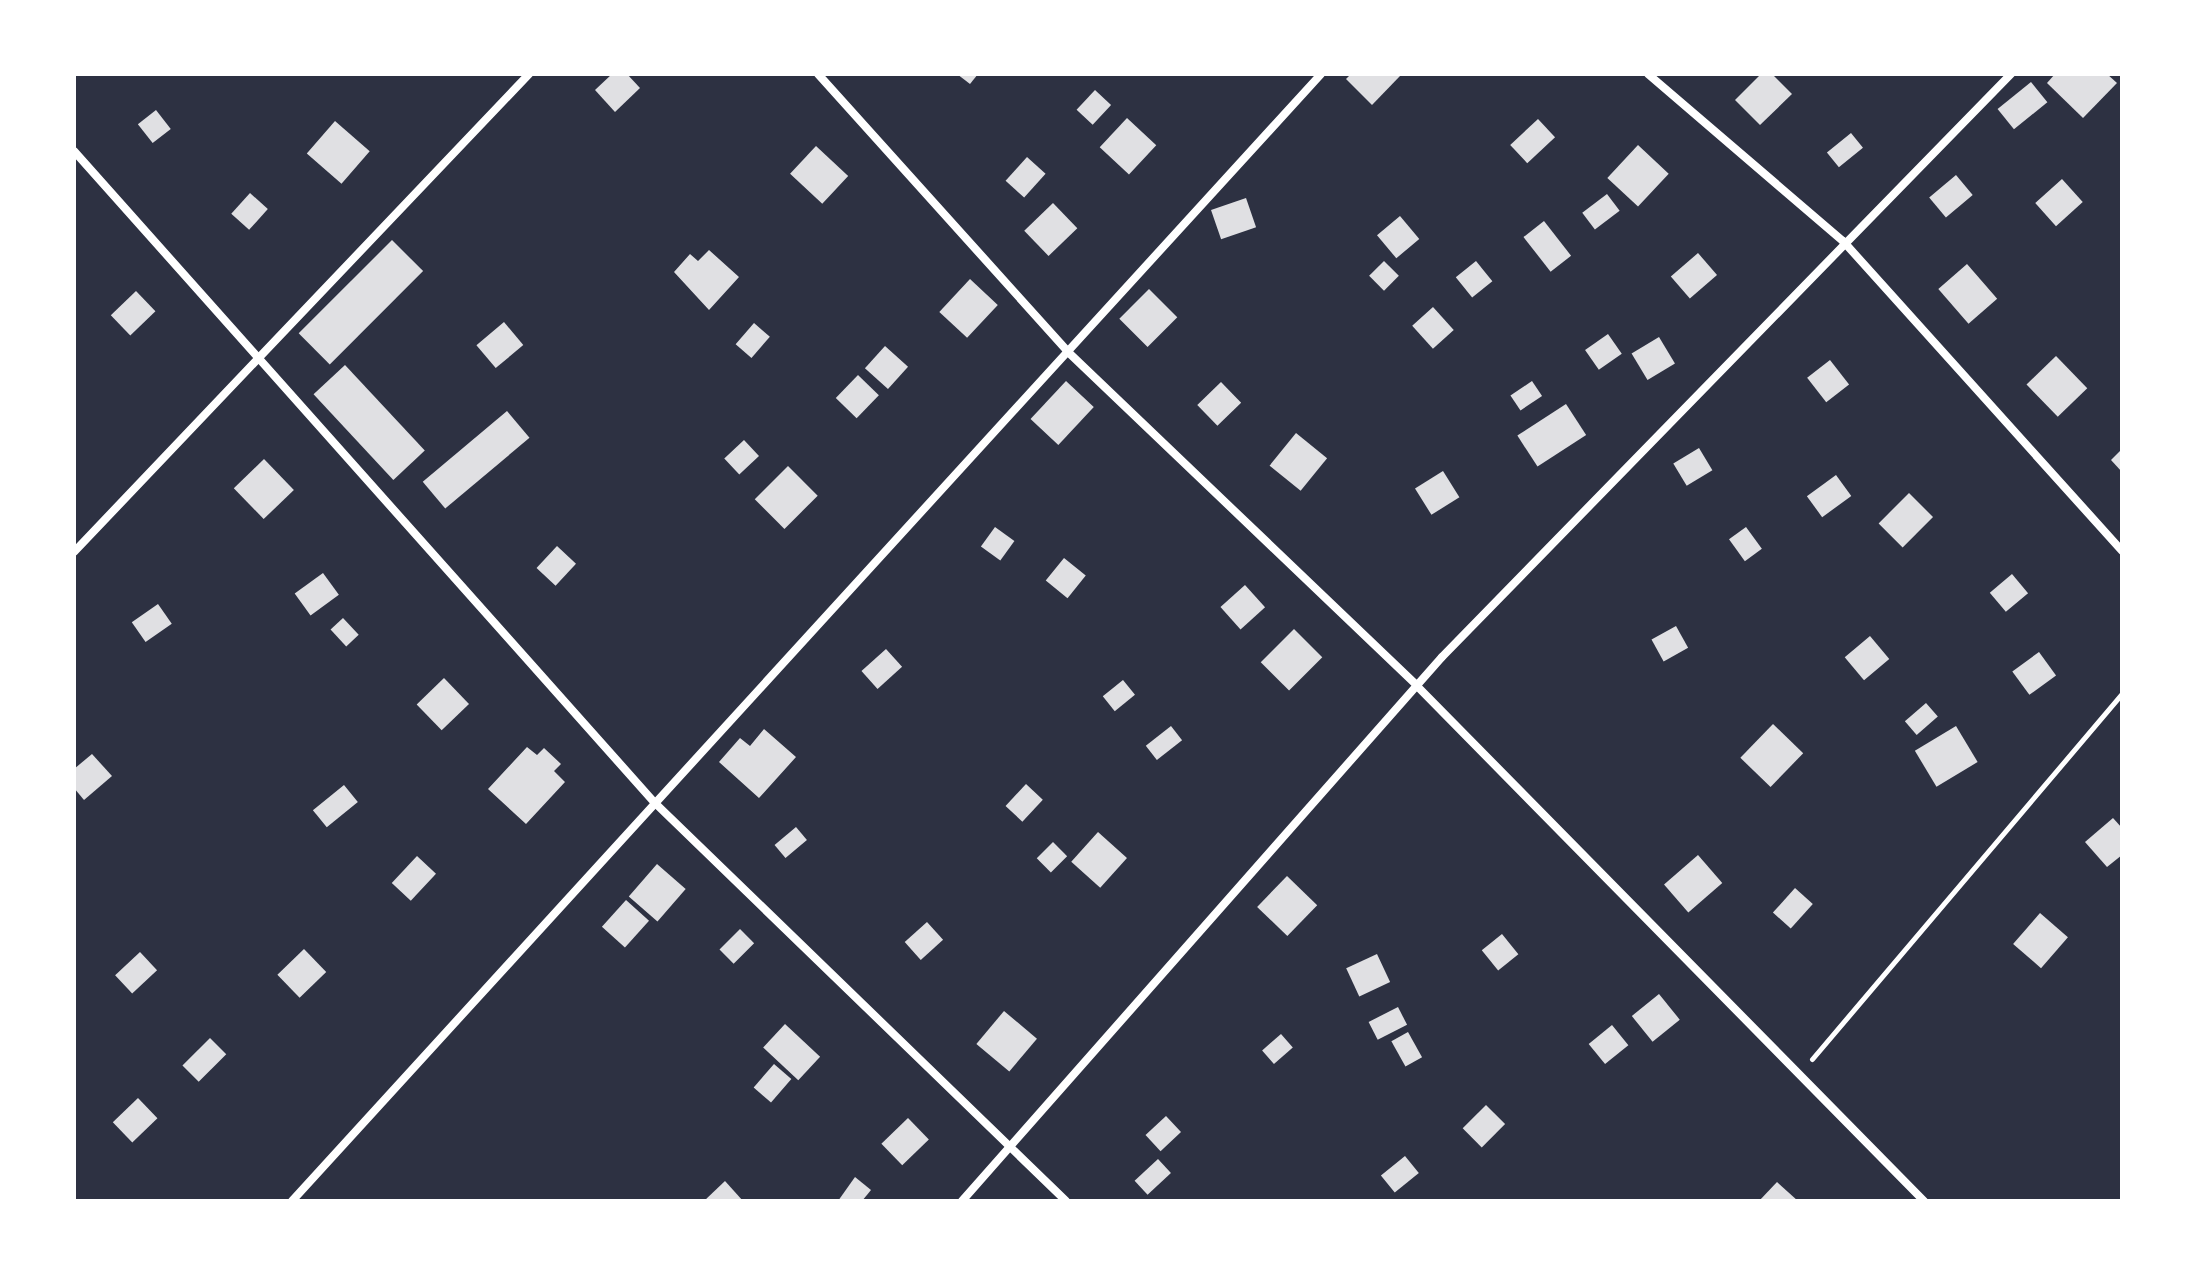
<!DOCTYPE html>
<style>
body{margin:0}
#map{position:relative;width:2196px;height:1275px;overflow:hidden;background:#2d3142;font-family:"Source Sans 3",sans-serif}
div>[style]{position:absolute}
.building>*{inset:0;background:#e0e0e3;transform-origin:0 0}
.path>*{height:5px;margin:-2.5px;padding:0 2.5px;transform-origin:2.5px;border-radius:2.5px;background:#fff}
.minor>*{height:8px;margin:-4px;padding:0 4px;transform-origin:4px;border-radius:4px;background:#fff}
span{translate:-50% -50%;white-space:nowrap;text-align:center;line-height:1.15;-webkit-text-stroke:6px #fff;paint-order:stroke}
.frame{position:absolute;inset:0;border:76px solid #fff;pointer-events:none}
</style>
<div id="map">
<div class="building">
<div style="clip-path:polygon(612px 74px,627px 74px,640px 88px,615px 112px,595px 90px)"></div>
<div style="clip-path:polygon(957px 74px,978px 74px,970px 84px)"></div>
<div style="clip-path:polygon(1351px 74px,1398px 74px,1400px 76px,1372px 105px,1346px 79px)"></div>
<div style="clip-path:polygon(1761px 74px,1772px 74px,1792px 94px,1760px 125px,1735px 100px)"></div>
<div style="clip-path:polygon(2055px 74px,2107px 74px,2117px 83px,2083px 118px,2047px 83px)"></div>
<div style="left:2031px;top:82px;width:26px;height:43px;rotate:51deg"></div>
<div style="left:1095px;top:90px;width:22px;height:27px;rotate:43deg"></div>
<div style="left:156px;top:110px;width:24px;height:23px;rotate:52deg"></div>
<div style="left:1127px;top:118px;width:40px;height:40px;rotate:43deg"></div>
<div style="left:1538px;top:119px;width:25px;height:38px;rotate:47deg"></div>
<div style="left:335px;top:121px;width:46px;height:43px;rotate:41deg"></div>
<div style="left:1851px;top:133px;width:19px;height:31px;rotate:51deg"></div>
<div style="left:1638px;top:145px;width:42px;height:45px;rotate:43deg"></div>
<div style="left:816px;top:146px;width:44px;height:38px;rotate:43deg"></div>
<div style="left:1027px;top:157px;width:25px;height:32px;rotate:42deg"></div>
<div style="left:1956px;top:175px;width:26px;height:35px;rotate:50deg"></div>
<div style="left:2062px;top:179px;width:31px;height:36px;rotate:48deg"></div>
<div style="left:250px;top:193px;width:24px;height:28px;rotate:42deg"></div>
<div style="left:1607px;top:194px;width:21px;height:31px;rotate:53deg"></div>
<div style="left:1246px;top:198px;width:31px;height:37px;rotate:71deg"></div>
<div style="left:1053px;top:203px;width:35px;height:40px;rotate:46deg"></div>
<div style="left:1400px;top:216px;width:30px;height:30px;rotate:50deg"></div>
<div style="left:1544px;top:221px;width:44px;height:26px;rotate:52deg"></div>
<div style="left:392px;top:240px;width:44px;height:132px;rotate:45deg"></div>
<div style="clip-path:polygon(709px 250px,739px 277px,709px 310px,674px 272px,690px 254px,698px 261px)"></div>
<div style="left:1698px;top:253px;width:29px;height:36px;rotate:49deg"></div>
<div style="left:1384px;top:261px;width:21px;height:21px;rotate:45deg"></div>
<div style="left:1476px;top:261px;width:26px;height:26px;rotate:51deg"></div>
<div style="left:1967px;top:264px;width:46px;height:38px;rotate:49deg"></div>
<div style="left:970px;top:279px;width:38px;height:45px;rotate:43deg"></div>
<div style="left:1149px;top:289px;width:40px;height:42px;rotate:45deg"></div>
<div style="left:136px;top:291px;width:28px;height:35px;rotate:46deg"></div>
<div style="left:1433px;top:307px;width:31px;height:28px;rotate:48deg"></div>
<div style="left:504px;top:322px;width:30px;height:36px;rotate:50deg"></div>
<div style="left:754px;top:323px;width:21px;height:28px;rotate:41deg"></div>
<div style="left:1608px;top:334px;width:24px;height:28px;rotate:55deg"></div>
<div style="left:1659px;top:337px;width:31px;height:32px;rotate:59deg"></div>
<div style="left:885px;top:346px;width:31px;height:30px;rotate:42deg"></div>
<div style="left:2056px;top:356px;width:45px;height:41px;rotate:46deg"></div>
<div style="left:1830px;top:360px;width:31px;height:29px;rotate:52deg"></div>
<div style="left:345px;top:365px;width:117px;height:43px;rotate:47deg"></div>
<div style="left:858px;top:375px;width:29px;height:32px;rotate:44deg"></div>
<div style="left:1066px;top:381px;width:38px;height:52px;rotate:43deg"></div>
<div style="left:1532px;top:381px;width:18px;height:26px;rotate:56deg"></div>
<div style="left:1221px;top:382px;width:29px;height:33px;rotate:46deg"></div>
<div style="left:1566px;top:404px;width:37px;height:58px;rotate:57deg"></div>
<div style="left:507px;top:411px;width:35px;height:110px;rotate:50deg"></div>
<div style="left:1296px;top:433px;width:40px;height:42px;rotate:39deg"></div>
<div style="left:744px;top:440px;width:22px;height:27px;rotate:47deg"></div>
<div style="left:1699px;top:448px;width:26px;height:30px;rotate:59deg"></div>
<div style="clip-path:polygon(2122px 449px,2122px 472px,2111px 460px)"></div>
<div style="left:264px;top:459px;width:43px;height:42px;rotate:46deg"></div>
<div style="left:788px;top:466px;width:42px;height:47px;rotate:45deg"></div>
<div style="left:1443px;top:471px;width:31px;height:33px;rotate:58deg"></div>
<div style="left:1836px;top:475px;width:26px;height:36px;rotate:54deg"></div>
<div style="left:1909px;top:493px;width:34px;height:43px;rotate:45deg"></div>
<div style="left:995px;top:527px;width:24px;height:24px;rotate:36deg"></div>
<div style="left:1746px;top:527px;width:27px;height:21px;rotate:54deg"></div>
<div style="left:557px;top:546px;width:26px;height:30px;rotate:43deg"></div>
<div style="left:1064px;top:558px;width:28px;height:29px;rotate:39deg"></div>
<div style="left:323px;top:573px;width:27px;height:35px;rotate:54deg"></div>
<div style="left:2012px;top:574px;width:25px;height:29px;rotate:50deg"></div>
<div style="left:1245px;top:585px;width:30px;height:33px;rotate:48deg"></div>
<div style="left:158px;top:604px;width:24px;height:32px;rotate:55deg"></div>
<div style="left:343px;top:618px;width:23px;height:17px;rotate:47deg"></div>
<div style="left:1676px;top:626px;width:25px;height:28px;rotate:61deg"></div>
<div style="left:1294px;top:629px;width:40px;height:47px;rotate:45deg"></div>
<div style="left:1870px;top:636px;width:30px;height:33px;rotate:50deg"></div>
<div style="left:886px;top:649px;width:24px;height:33px;rotate:48deg"></div>
<div style="left:2039px;top:652px;width:29px;height:33px;rotate:54deg"></div>
<div style="left:444px;top:678px;width:36px;height:38px;rotate:46deg"></div>
<div style="left:1123px;top:680px;width:19px;height:26px;rotate:51deg"></div>
<div style="left:1926px;top:703px;width:18px;height:28px;rotate:49deg"></div>
<div style="left:1773px;top:724px;width:42px;height:47px;rotate:44deg"></div>
<div style="left:1171px;top:726px;width:18px;height:32px;rotate:52deg"></div>
<div style="left:1956px;top:726px;width:42px;height:48px;rotate:59deg"></div>
<div style="clip-path:polygon(764px 729px,796px 757px,759px 798px,719px 762px,740px 738px,750px 746px)"></div>
<div style="clip-path:polygon(527px 747px,537px 755px,544px 748px,561px 764px,554px 771px,565px 782px,526px 824px,488px 789px)"></div>
<div style="clip-path:polygon(92px 754px,112px 776px,84px 800px,74px 788px,74px 769px)"></div>
<div style="left:1026px;top:784px;width:23px;height:30px;rotate:43deg"></div>
<div style="left:344px;top:785px;width:22px;height:40px;rotate:51deg"></div>
<div style="clip-path:polygon(2113px 818px,2122px 828px,2122px 855px,2107px 867px,2085px 842px)"></div>
<div style="left:796px;top:827px;width:17px;height:28px;rotate:50deg"></div>
<div style="left:1098px;top:832px;width:39px;height:40px;rotate:42deg"></div>
<div style="left:1053px;top:842px;width:20px;height:23px;rotate:45deg"></div>
<div style="left:1698px;top:855px;width:37px;height:45px;rotate:49deg"></div>
<div style="left:417px;top:856px;width:26px;height:37px;rotate:43deg"></div>
<div style="left:657px;top:864px;width:38px;height:43px;rotate:41deg"></div>
<div style="left:1287px;top:876px;width:42px;height:43px;rotate:44deg"></div>
<div style="left:1795px;top:888px;width:24px;height:33px;rotate:42deg"></div>
<div style="left:626px;top:900px;width:31px;height:36px;rotate:42deg"></div>
<div style="left:2040px;top:913px;width:37px;height:41px;rotate:41deg"></div>
<div style="left:927px;top:922px;width:24px;height:30px;rotate:48deg"></div>
<div style="left:740px;top:929px;width:20px;height:29px;rotate:45deg"></div>
<div style="left:1502px;top:934px;width:26px;height:26px;rotate:51deg"></div>
<div style="left:304px;top:949px;width:32px;height:37px;rotate:46deg"></div>
<div style="left:140px;top:952px;width:25px;height:34px;rotate:47deg"></div>
<div style="left:1377px;top:954px;width:31px;height:34px;rotate:65deg"></div>
<div style="left:1659px;top:994px;width:33px;height:35px;rotate:51deg"></div>
<div style="left:1398px;top:1007px;width:20px;height:33px;rotate:63deg"></div>
<div style="left:1004px;top:1011px;width:43px;height:43px;rotate:40deg"></div>
<div style="left:785px;top:1024px;width:48px;height:32px;rotate:43deg"></div>
<div style="left:1612px;top:1025px;width:26px;height:30px;rotate:51deg"></div>
<div style="left:1408px;top:1032px;width:29px;height:19px;rotate:61deg"></div>
<div style="left:1281px;top:1034px;width:18px;height:25px;rotate:49deg"></div>
<div style="left:210px;top:1038px;width:23px;height:39px;rotate:45deg"></div>
<div style="left:774px;top:1064px;width:23px;height:31px;rotate:41deg"></div>
<div style="left:138px;top:1098px;width:28px;height:35px;rotate:46deg"></div>
<div style="left:1486px;top:1105px;width:27px;height:33px;rotate:45deg"></div>
<div style="left:1166px;top:1116px;width:22px;height:28px;rotate:47deg"></div>
<div style="left:908px;top:1118px;width:30px;height:37px;rotate:46deg"></div>
<div style="left:1405px;top:1156px;width:22px;height:31px;rotate:51deg"></div>
<div style="left:1158px;top:1159px;width:19px;height:32px;rotate:47deg"></div>
<div style="clip-path:polygon(855px 1177px,871px 1190px,862px 1201px,838px 1201px)"></div>
<div style="clip-path:polygon(725px 1181px,743px 1201px,704px 1201px)"></div>
<div style="clip-path:polygon(1777px 1182px,1798px 1201px,1759px 1201px)"></div>
</div>
<div class="path">
<div style="left:1812px;top:1059px;width:479px;rotate:-49.7deg"></div>
</div>
<div class="minor">
<div style="left:818px;top:74px;width:372px;rotate:48deg"></div>
<div style="left:1067px;top:351px;width:484px;rotate:43.7deg"></div>
<div style="left:1417px;top:686px;width:723px;rotate:45.45deg"></div>
<div style="left:1648px;top:74px;width:257px;rotate:40.6deg"></div>
<div style="left:1843px;top:241px;width:417px;rotate:48deg"></div>
<div style="left:74px;top:151px;width:873px;rotate:48.3deg"></div>
<div style="left:655px;top:803px;width:572px;rotate:44.08deg"></div>
<div style="left:74px;top:552px;width:660px;rotate:-46.41deg"></div>
<div style="left:292px;top:1201px;width:1526px;rotate:-47.6deg"></div>
<div style="left:962px;top:1201px;width:725px;rotate:-48.58deg"></div>
<div style="left:1442px;top:657px;width:815px;rotate:-45.7deg"></div>
</div>
<div class="frame"></div>
</div>
